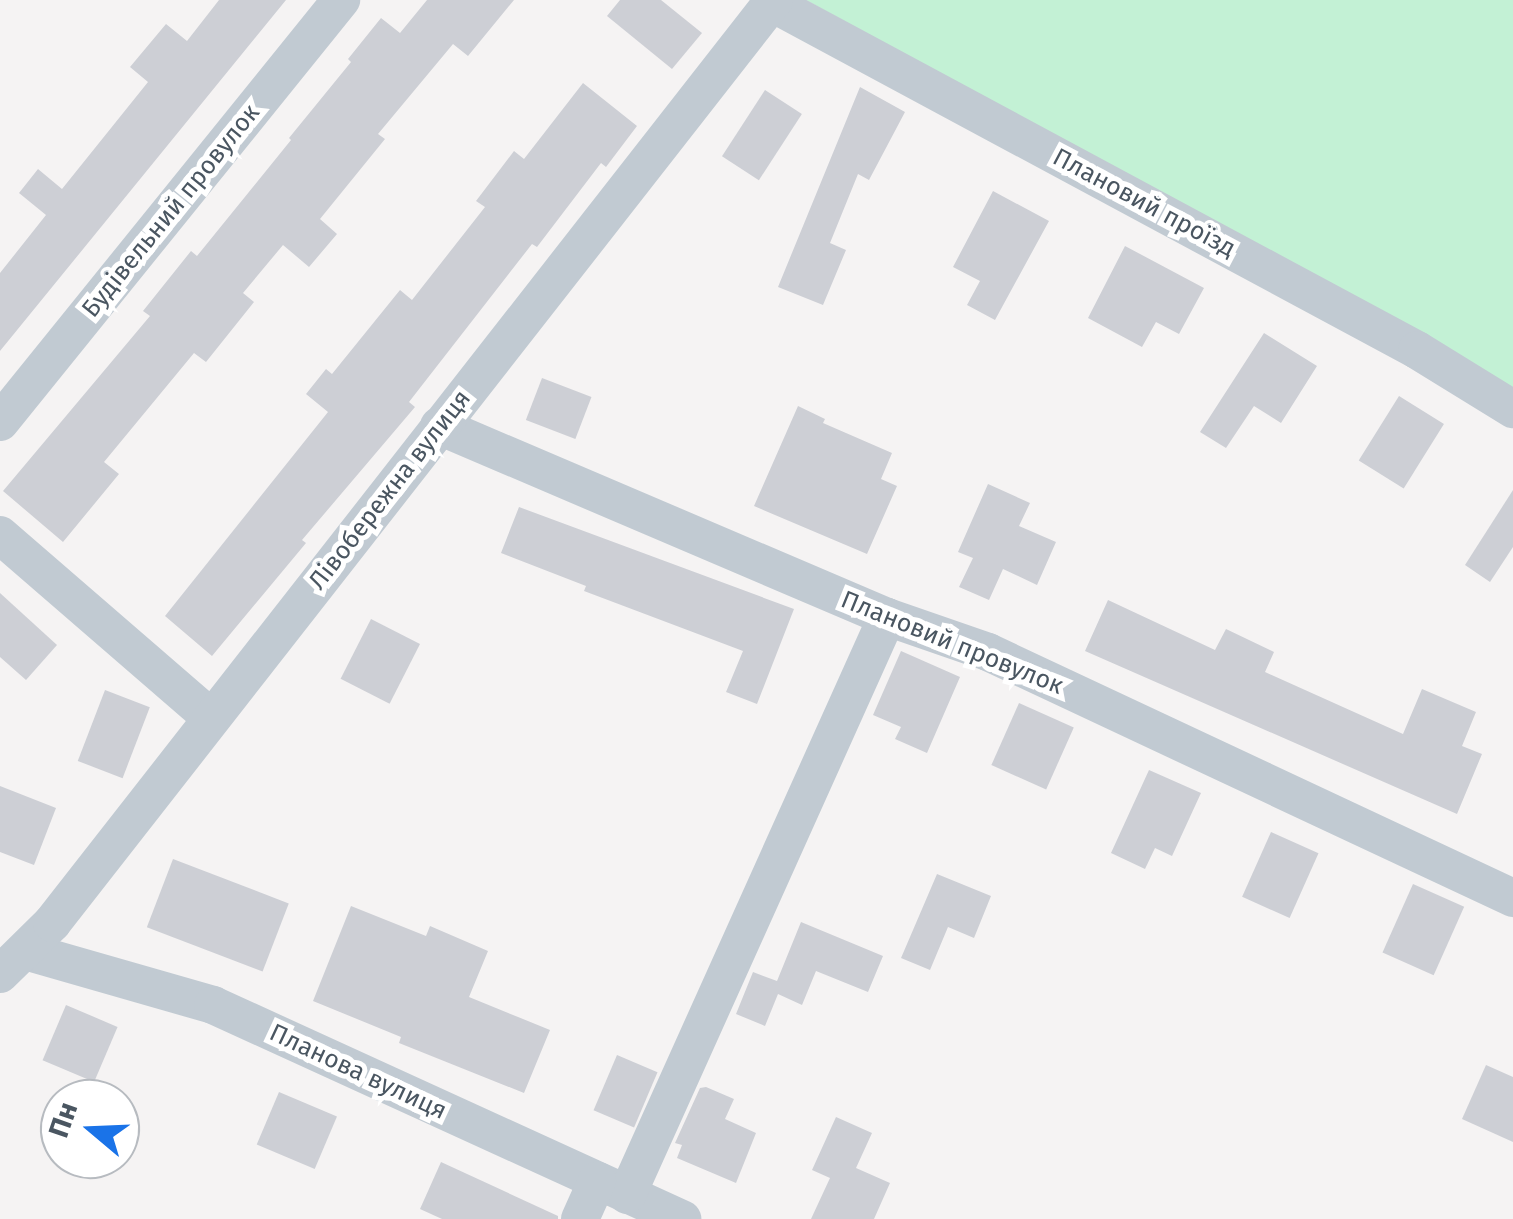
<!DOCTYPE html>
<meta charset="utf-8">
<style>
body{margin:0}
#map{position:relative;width:1513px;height:1219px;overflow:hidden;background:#f5f3f3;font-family:"Fira Sans",sans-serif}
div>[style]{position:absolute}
.green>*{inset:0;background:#c3f1d5}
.building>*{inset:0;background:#cdcfd5;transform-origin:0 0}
.minor>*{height:38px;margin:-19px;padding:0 19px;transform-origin:19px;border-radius:19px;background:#c1cad2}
span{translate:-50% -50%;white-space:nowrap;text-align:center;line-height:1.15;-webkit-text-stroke:10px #fff;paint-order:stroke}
.street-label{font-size:25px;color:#4a5661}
.north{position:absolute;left:40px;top:1079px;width:100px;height:100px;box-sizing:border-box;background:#fff;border:2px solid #b7bbc0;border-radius:50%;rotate:289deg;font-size:28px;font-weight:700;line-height:40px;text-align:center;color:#4a5661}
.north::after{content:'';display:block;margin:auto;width:35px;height:45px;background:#1a73e8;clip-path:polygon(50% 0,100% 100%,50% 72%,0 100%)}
</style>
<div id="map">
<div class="green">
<div style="clip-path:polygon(806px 0,1513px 0,1513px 391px)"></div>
</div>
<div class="building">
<div style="clip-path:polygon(219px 0,286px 0,0 351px,0 273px,46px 215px,19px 193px,38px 169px,62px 189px,148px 82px,130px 67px,166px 24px,187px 41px)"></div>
<div style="clip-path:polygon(427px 0,514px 0,468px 56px,453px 44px,378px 134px,385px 139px,320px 219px,337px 234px,309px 267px,283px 245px,243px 293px,254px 302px,206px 362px,194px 353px,104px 462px,119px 474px,63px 542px,3px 491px,150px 316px,143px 311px,191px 251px,197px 256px,291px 140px,289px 138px,351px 62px,348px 59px,381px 18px,400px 33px)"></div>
<div style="clip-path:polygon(620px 0,661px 0,702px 33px,672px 69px,607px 16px)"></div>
<div style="clip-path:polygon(583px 83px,637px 126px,606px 167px,601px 163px,537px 247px,532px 244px,409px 402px,415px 407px,302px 540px,306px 543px,212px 656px,165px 616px,328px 412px,306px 394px,326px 369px,332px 374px,400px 290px,412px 300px,485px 207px,476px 201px,514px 151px,524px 159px)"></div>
<div style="clip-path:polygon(860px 87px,905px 112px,869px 180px,858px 174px,830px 243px,846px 250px,823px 305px,778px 287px)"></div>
<div style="left:765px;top:90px;width:44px;height:79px;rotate:33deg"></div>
<div style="clip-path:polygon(993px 191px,1049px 221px,995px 320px,967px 305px,980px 281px,953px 267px)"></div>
<div style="clip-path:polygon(1125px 246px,1204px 288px,1179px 334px,1156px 322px,1142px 347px,1088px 318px)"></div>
<div style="clip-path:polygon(1264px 333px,1317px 366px,1281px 423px,1254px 406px,1226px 448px,1200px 432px)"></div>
<div style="left:542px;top:378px;width:53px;height:45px;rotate:21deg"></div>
<div style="left:1399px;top:396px;width:53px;height:76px;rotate:32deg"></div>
<div style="clip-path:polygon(798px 406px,825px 419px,823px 423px,892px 453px,881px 479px,897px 486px,867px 554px,754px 506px)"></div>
<div style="clip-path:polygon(988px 484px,1030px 503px,1019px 526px,1056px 542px,1037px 585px,1003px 569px,989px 600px,959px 587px,973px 558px,958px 552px)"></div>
<div style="clip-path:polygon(1513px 490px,1513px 547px,1490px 582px,1465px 565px)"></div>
<div style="clip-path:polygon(519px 507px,794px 609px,757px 704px,726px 692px,743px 651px,584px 591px,586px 586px,501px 553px)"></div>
<div style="clip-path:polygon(0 593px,57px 645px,26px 680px,0 657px)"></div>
<div style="clip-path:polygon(1108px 600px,1215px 650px,1226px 629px,1274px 652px,1265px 672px,1403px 734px,1422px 689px,1476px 712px,1462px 746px,1482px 754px,1457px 814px,1085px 651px)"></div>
<div style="left:371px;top:619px;width:55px;height:67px;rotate:27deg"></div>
<div style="clip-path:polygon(901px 651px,960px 677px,927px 753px,895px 739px,901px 727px,873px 715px)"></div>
<div style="left:105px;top:690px;width:48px;height:76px;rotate:21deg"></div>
<div style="left:1019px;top:703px;width:60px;height:68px;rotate:24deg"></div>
<div style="clip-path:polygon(1149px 770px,1201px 793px,1172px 856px,1155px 848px,1145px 869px,1111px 853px)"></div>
<div style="clip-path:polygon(0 786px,56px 808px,34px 865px,0 852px)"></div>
<div style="left:1271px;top:832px;width:52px;height:71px;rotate:24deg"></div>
<div style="left:173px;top:859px;width:124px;height:73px;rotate:21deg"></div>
<div style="clip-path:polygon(937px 874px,991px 896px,974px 938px,948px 927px,930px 970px,901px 958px)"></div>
<div style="left:1413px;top:884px;width:56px;height:75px;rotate:24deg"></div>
<div style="clip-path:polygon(351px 906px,426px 936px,430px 926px,488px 951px,469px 997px,550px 1030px,524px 1093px,399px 1043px,401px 1037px,313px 1001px)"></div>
<div style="clip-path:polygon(801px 922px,883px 956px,868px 992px,816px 971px,802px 1005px,778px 994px,765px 1026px,736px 1014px,753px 972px,777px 981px)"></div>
<div style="left:66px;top:1005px;width:56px;height:60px;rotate:23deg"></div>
<div style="left:617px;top:1055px;width:44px;height:60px;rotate:23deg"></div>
<div style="clip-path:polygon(1486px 1065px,1513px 1077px,1513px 1142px,1462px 1119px)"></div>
<div style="clip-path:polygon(706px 1087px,734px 1099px,725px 1119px,756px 1133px,736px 1183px,677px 1158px,682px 1145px,675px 1143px,700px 1088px)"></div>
<div style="left:279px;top:1092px;width:63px;height:57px;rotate:23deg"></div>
<div style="clip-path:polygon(836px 1117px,872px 1133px,856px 1168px,890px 1183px,874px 1219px,811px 1219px,830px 1178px,812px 1170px)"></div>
<div style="clip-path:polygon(441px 1162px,558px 1216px,558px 1219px,442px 1219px,420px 1209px)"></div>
</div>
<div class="minor">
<div style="left:772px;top:3px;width:732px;rotate:28.28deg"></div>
<div style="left:1417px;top:350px;width:113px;rotate:31.6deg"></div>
<div style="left:0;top:422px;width:543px;rotate:-51.06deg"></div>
<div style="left:439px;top:426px;width:487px;rotate:23.1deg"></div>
<div style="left:887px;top:617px;width:107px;rotate:19.1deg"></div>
<div style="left:988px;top:652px;width:580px;rotate:25.11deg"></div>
<div style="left:0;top:535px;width:279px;rotate:40.9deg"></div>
<div style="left:25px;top:951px;width:196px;rotate:16deg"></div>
<div style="left:213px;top:1005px;width:516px;rotate:24.53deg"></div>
<div style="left:0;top:974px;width:73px;rotate:-44.4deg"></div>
<div style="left:52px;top:923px;width:1172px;rotate:-51.97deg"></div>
<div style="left:627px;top:1195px;width:634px;rotate:-65.78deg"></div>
<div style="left:580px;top:1219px;width:42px;rotate:-65.9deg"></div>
</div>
<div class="street-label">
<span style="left:1144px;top:203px;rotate:28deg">Плановий проїзд</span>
<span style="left:171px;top:211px;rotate:-51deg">Будівельний провулок</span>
<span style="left:390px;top:490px;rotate:-52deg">Лівобережна вулиця</span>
<span style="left:952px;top:643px;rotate:22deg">Плановий провулок</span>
<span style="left:358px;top:1072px;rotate:25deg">Планова вулиця</span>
</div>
<div class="north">Пн</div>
</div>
